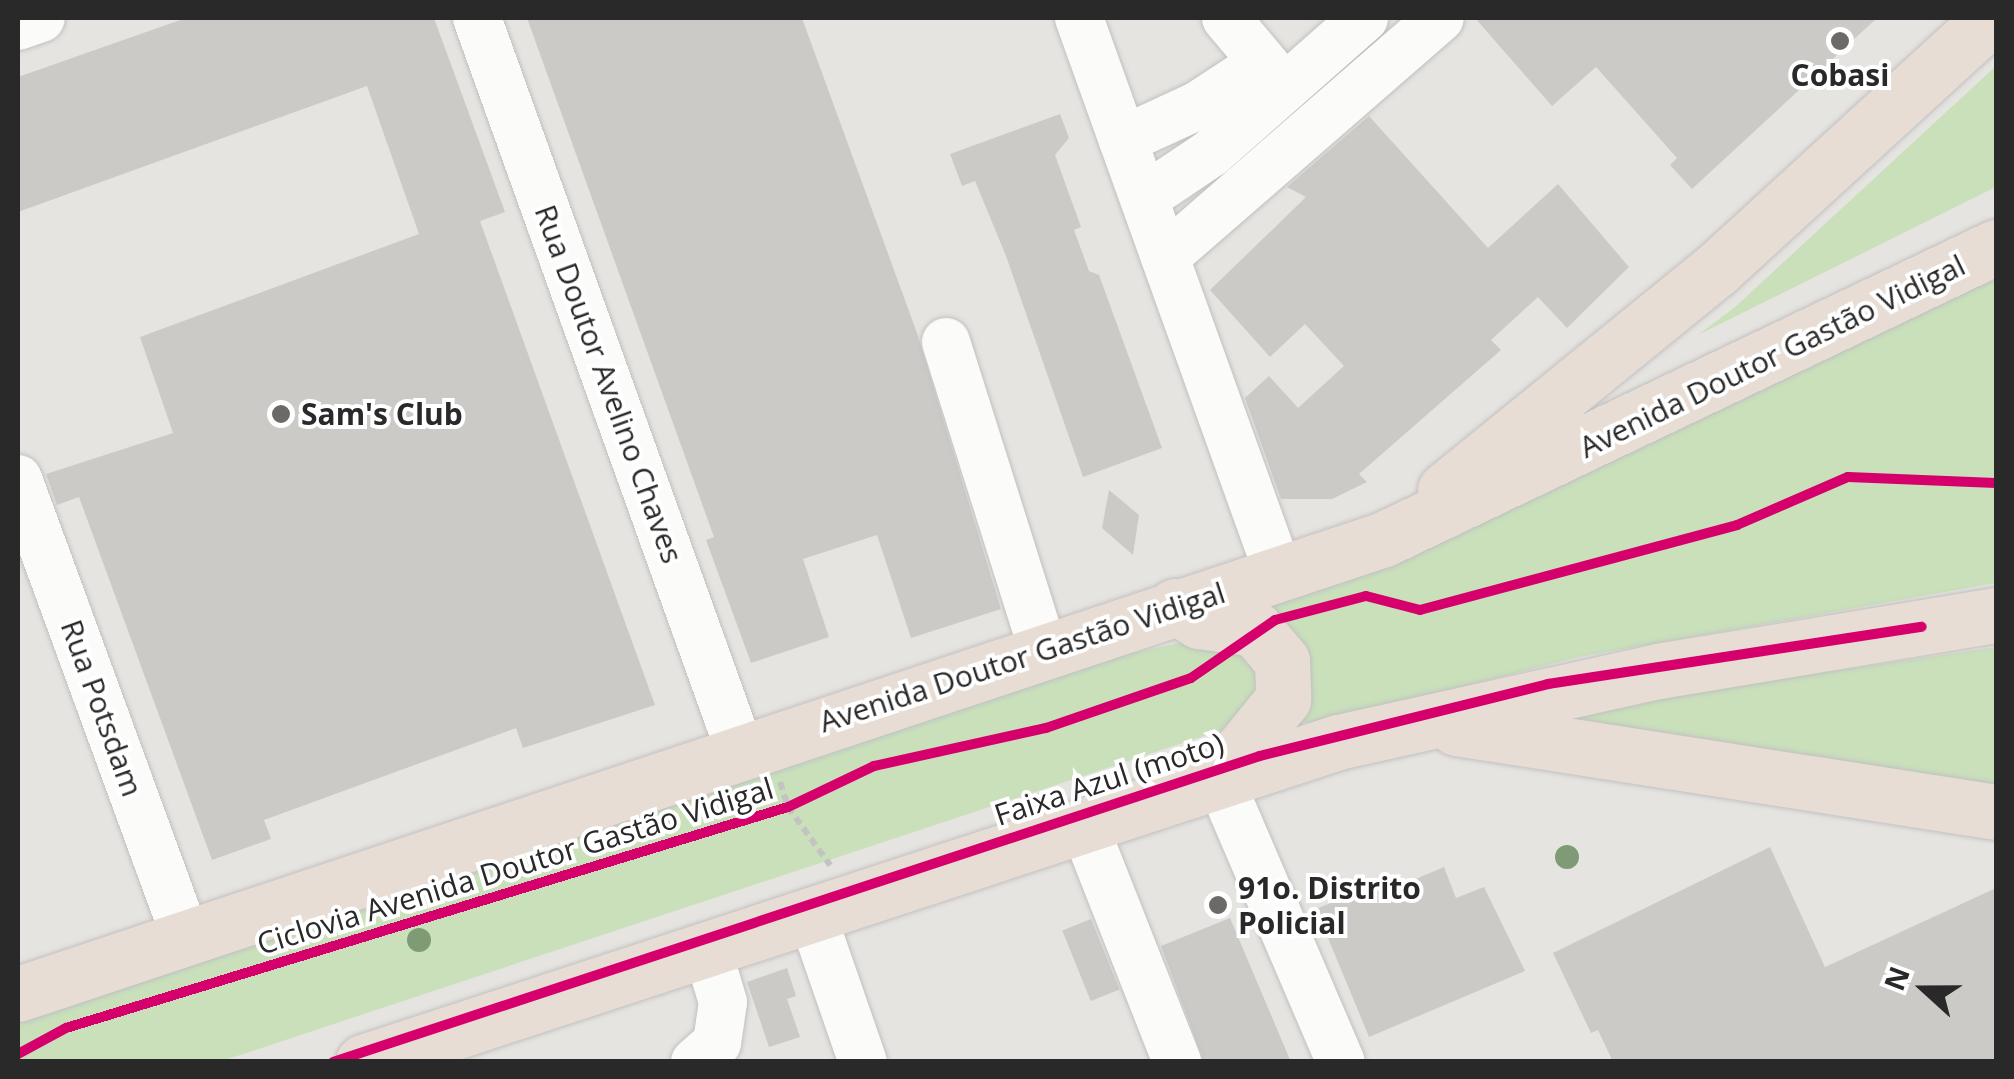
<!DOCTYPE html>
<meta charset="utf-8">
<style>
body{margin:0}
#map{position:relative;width:2014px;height:1079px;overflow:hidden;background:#e6e4e0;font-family:"Open Sans",sans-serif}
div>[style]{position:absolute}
.green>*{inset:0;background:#c9e0bb}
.building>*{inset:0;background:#cccac7;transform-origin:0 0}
.path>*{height:6px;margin-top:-3px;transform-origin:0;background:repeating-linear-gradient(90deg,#c3c3c2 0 8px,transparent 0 13px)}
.roads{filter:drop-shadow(0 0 2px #c1c0c1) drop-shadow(0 0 2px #c1c0c1)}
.minor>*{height:48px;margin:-24px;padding:0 24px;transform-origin:24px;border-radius:24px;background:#fbfbfa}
.highway>*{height:55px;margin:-27.5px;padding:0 27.5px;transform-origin:27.5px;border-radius:27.5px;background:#e7ddd4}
.cycleway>*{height:10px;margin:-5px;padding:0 5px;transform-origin:5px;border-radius:5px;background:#d6006c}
.trees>*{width:24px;height:24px;margin:-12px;border-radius:50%;background:#7f9b76}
.dots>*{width:28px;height:28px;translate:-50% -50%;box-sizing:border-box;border:5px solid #fff;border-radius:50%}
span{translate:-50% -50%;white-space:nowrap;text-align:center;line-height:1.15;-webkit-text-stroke:8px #fff;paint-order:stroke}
.poi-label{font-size:30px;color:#292929;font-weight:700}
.left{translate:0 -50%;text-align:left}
.street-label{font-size:30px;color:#292929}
.frame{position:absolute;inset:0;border:20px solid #292929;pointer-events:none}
.north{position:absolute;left:1874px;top:939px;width:100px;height:100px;-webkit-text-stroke:8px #fff;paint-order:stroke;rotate:291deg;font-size:28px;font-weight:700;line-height:40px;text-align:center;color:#292929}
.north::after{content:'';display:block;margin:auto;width:35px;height:45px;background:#292929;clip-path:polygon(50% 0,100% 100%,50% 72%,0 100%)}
</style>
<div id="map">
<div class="green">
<div style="clip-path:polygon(1996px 66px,1996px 187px,1698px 335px,1735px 307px)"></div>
<div style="clip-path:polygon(1996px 277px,1996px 583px,1579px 657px,1315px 724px,1302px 721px,1296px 707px,1300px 653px,1278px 612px,1263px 613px,1260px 602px)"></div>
<div style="clip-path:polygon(1189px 641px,1230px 642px,1258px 665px,1259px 685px,1231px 727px,222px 1061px,18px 1061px,18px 1022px,1080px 664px)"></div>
<div style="clip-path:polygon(1996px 647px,1996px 788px,1590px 725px,1576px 717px,1590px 707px)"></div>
</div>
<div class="building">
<div style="clip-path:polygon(186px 18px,434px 18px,505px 212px,480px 221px,655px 705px,523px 748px,516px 728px,264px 820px,271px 839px,212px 860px,79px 497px,57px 505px,46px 474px,173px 433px,140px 337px,419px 234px,367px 86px,18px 212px,18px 77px)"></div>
<div style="clip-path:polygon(527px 18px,802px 18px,917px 333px,1001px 609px,911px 638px,877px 535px,803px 559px,829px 637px,751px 663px,706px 540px,714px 537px)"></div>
<div style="clip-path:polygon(1475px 18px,1877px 18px,1692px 189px,1670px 165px,1677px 158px,1596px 67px,1552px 106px)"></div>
<div style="clip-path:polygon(1060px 114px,1069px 138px,1055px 155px,1081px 227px,1074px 230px,1089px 271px,1099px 275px,1162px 448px,1083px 477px,1006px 256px,975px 181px,962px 186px,950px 154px)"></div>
<div style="clip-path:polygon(1369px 116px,1488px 248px,1558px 184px,1629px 267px,1567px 328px,1538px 297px,1491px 340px,1501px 350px,1359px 474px,1367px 482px,1332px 499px,1281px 499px,1245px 398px,1269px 376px,1298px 408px,1344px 366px,1305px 324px,1270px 357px,1210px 290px,1306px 197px,1287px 187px)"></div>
<div style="clip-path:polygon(1109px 490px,1139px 515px,1133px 555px,1102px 528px)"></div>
<div style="clip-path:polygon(1770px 847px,1825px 967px,1996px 888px,1996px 1062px,1613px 1062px,1598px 1030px,1591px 1033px,1553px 953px)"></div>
<div style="clip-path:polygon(1444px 867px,1456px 898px,1484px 887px,1525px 971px,1369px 1037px,1316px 909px,1379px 883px,1383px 893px)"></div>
<div style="clip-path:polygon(1230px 918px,1291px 1062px,1204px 1062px,1161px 946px)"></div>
<div style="left:1091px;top:919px;width:76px;height:31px;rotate:68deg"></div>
<div style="clip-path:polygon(787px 968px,796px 996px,787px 999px,800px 1037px,769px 1047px,747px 982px)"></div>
</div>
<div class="path">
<div style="left:780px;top:782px;width:26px;rotate:72deg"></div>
<div style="left:788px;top:807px;width:72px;rotate:54.1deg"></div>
</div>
<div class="roads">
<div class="minor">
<div style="left:477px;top:18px;width:779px;rotate:70.26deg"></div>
<div style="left:1079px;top:18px;width:589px;rotate:70.24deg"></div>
<div style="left:1226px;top:18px;width:90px;rotate:50deg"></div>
<div style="left:18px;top:26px;width:24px;rotate:-19deg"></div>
<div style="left:1123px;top:140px;width:81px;rotate:-24.7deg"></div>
<div style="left:1197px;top:106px;width:77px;rotate:-33.3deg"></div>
<div style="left:1144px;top:198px;width:81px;rotate:-33.9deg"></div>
<div style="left:1211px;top:153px;width:204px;rotate:-41.4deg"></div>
<div style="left:1165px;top:257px;width:364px;rotate:-41deg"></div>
<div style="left:946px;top:342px;width:323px;rotate:72.5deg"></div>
<div style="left:18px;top:479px;width:489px;rotate:69.9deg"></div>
<div style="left:1219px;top:778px;width:309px;rotate:66.8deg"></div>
<div style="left:1083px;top:823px;width:257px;rotate:68.5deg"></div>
<div style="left:812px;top:915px;width:156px;rotate:70.9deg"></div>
<div style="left:695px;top:1062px;width:29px;rotate:-41deg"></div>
<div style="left:717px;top:1043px;width:41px;rotate:-81.7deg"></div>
<div style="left:723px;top:1002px;width:55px;rotate:-106.8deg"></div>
</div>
<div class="highway">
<div style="left:1445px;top:490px;width:350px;rotate:-39.1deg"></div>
<div style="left:1717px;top:269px;width:372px;rotate:-42.5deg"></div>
<div style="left:1175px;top:606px;width:28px;rotate:32deg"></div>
<div style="left:1199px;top:621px;width:57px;rotate:8.1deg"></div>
<div style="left:1255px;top:629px;width:42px;rotate:49.8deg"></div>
<div style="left:1282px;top:661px;width:38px;rotate:88deg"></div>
<div style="left:1283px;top:699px;width:102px;rotate:129deg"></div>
<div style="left:1456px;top:728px;width:546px;rotate:8.84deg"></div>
<div style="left:18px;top:994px;width:1440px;rotate:-18.42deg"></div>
<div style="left:1384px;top:539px;width:678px;rotate:-25.51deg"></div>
<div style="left:363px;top:1062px;width:1026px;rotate:-18.17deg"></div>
<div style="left:1338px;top:742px;width:328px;rotate:-12.5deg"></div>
<div style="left:1658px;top:671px;width:343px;rotate:-9.4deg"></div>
</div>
</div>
<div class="cycleway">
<div style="left:18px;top:1054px;width:55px;rotate:-28.4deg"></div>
<div style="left:66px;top:1028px;width:755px;rotate:-17.02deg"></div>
<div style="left:788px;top:807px;width:95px;rotate:-25.5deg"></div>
<div style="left:874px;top:766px;width:176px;rotate:-12.5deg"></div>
<div style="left:1046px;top:728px;width:153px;rotate:-19deg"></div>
<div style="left:1191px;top:678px;width:102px;rotate:-34.6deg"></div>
<div style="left:1275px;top:620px;width:94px;rotate:-14.8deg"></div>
<div style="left:1366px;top:596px;width:56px;rotate:14.5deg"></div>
<div style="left:1420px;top:610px;width:328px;rotate:-15deg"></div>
<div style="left:1737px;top:525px;width:121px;rotate:-23.4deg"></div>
<div style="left:1848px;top:477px;width:148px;rotate:2.3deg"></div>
<div style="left:333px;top:1062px;width:976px;rotate:-18.27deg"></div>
<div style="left:1260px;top:756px;width:297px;rotate:-14deg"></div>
<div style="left:1548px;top:684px;width:378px;rotate:-8.7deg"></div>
</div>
<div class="trees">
<div style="left:1567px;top:857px"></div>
<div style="left:419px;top:940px"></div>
</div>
<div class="dots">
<div style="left:1840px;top:41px;background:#6b6a69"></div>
<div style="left:281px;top:414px;background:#6b6a69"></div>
<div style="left:1218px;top:905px;background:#6b6a69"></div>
</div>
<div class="poi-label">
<span style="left:1840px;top:75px">Cobasi</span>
<span class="left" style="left:301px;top:414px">Sam's Club</span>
<span class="left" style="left:1238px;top:905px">91o. Distrito<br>Policial</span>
</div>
<div class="street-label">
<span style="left:1772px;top:356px;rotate:-26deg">Avenida Doutor Gastão Vidigal</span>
<span style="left:609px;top:384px;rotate:70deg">Rua Doutor Avelino Chaves</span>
<span style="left:1022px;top:657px;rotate:-18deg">Avenida Doutor Gastão Vidigal</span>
<span style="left:102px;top:708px;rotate:70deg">Rua Potsdam</span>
<span style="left:1109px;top:779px;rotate:-18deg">Faixa Azul (moto)</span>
<span style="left:515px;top:866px;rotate:-17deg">Ciclovia Avenida Doutor Gastão Vidigal</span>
</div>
<div class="frame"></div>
<div class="north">N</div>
</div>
